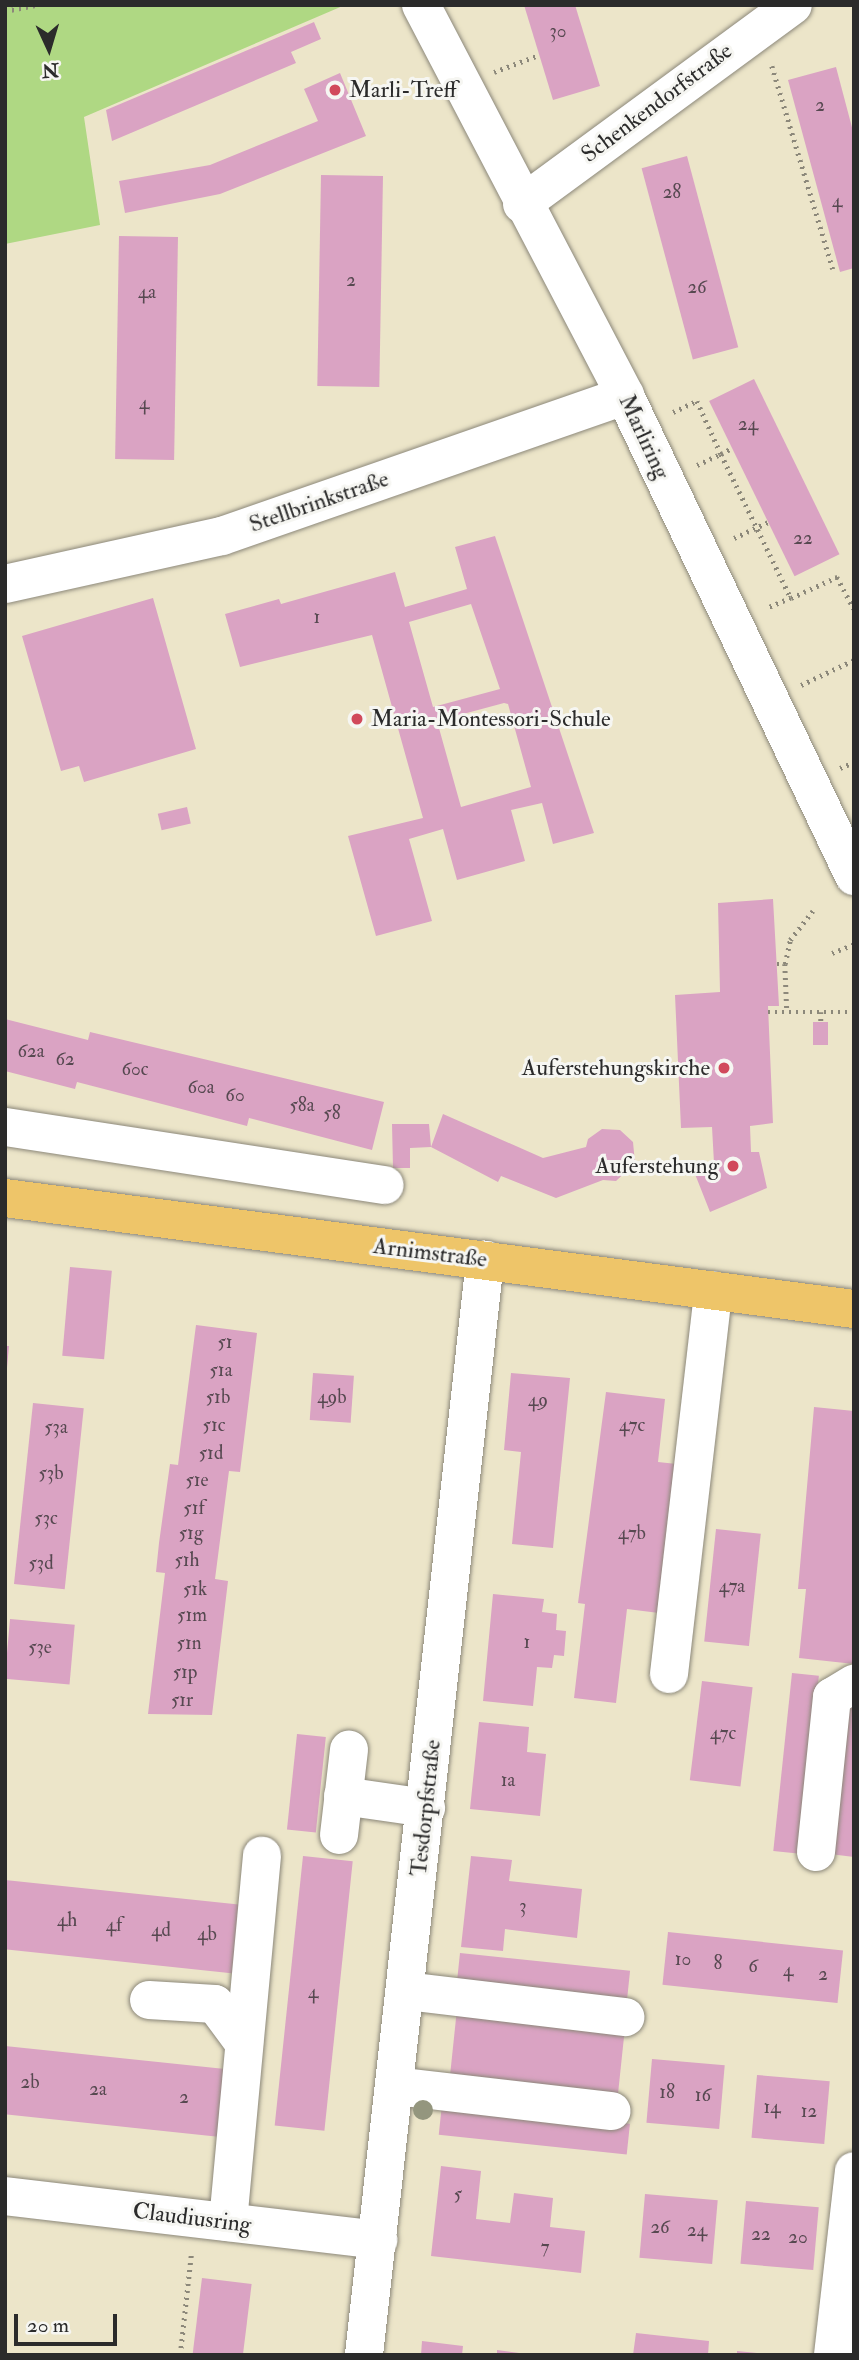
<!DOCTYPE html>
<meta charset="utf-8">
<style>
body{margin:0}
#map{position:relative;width:859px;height:2360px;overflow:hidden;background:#ece5c9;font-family:"IM FELL Double Pica",serif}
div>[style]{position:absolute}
.green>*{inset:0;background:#afd883}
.building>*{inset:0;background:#daa3c3;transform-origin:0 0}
.path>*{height:4.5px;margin-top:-2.25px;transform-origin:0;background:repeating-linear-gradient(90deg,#8c887a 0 2px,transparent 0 7px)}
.roads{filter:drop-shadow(0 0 2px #8c887a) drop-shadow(0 0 2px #8c887a)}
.minor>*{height:38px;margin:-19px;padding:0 19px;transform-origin:19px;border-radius:19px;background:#fff}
.major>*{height:38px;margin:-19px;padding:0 19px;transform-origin:19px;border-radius:19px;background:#eec569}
.trees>*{width:20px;height:20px;margin:-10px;border-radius:50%;background:#94967e}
.dots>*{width:19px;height:19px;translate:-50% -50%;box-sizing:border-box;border:4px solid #f6f6f2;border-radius:50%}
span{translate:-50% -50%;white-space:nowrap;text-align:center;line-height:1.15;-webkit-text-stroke:6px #f6f6f2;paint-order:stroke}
.number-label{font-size:19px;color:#574951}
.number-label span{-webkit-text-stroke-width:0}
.poi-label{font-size:23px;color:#2b2b2b}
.left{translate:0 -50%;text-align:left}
.right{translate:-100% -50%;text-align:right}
.street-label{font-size:23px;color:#2b2b2b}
.frame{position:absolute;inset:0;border:7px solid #2b2b2b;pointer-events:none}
.north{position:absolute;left:14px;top:14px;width:70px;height:70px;-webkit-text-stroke:5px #f6f6f2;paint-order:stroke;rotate:176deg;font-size:19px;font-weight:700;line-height:28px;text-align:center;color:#2b2b2b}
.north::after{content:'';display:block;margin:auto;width:24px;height:32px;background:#2b2b2b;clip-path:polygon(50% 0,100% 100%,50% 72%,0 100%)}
.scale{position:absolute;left:14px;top:2314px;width:103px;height:32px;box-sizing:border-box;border:4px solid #2b2b2b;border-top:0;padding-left:9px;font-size:21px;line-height:24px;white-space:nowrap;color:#2b2b2b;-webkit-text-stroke:5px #f6f6f2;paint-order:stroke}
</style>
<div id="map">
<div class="green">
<div style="clip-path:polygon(5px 5px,345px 5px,84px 117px,100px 225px,5px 244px)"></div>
</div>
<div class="building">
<div style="clip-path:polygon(524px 5px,575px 5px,600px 86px,553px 100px)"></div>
<div style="clip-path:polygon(314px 22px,321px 39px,291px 52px,296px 63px,112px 141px,106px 110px)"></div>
<div style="clip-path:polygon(836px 67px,854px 135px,854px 268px,840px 272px,788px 80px)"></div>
<div style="clip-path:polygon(340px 73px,366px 136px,220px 194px,125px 213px,119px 181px,210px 165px,318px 121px,304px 89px)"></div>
<div style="left:687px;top:156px;width:198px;height:47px;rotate:75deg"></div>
<div style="left:321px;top:175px;width:62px;height:211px;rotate:1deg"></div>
<div style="left:119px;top:236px;width:59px;height:223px;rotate:1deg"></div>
<div style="left:754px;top:379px;width:195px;height:50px;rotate:64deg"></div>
<div style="clip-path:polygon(evenodd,495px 536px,594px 833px,553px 844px,542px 803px,511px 810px,525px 861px,457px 880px,443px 829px,409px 839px,432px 921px,376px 936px,348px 836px,423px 818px,372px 635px,240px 667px,225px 614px,279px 599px,281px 604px,395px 572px,405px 607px,467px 589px,455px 547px,495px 536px,471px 604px,500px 689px,433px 707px,409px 622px,471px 604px,495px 536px,504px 703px,508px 704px,531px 787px,461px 807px,437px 721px,504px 703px)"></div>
<div style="clip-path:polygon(153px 598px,196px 749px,84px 782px,79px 766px,61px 771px,22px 636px)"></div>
<div style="left:187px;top:807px;width:17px;height:30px;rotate:77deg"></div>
<div style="clip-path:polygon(773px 899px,779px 1006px,768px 1006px,773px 1123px,750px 1126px,751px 1152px,759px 1152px,767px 1188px,710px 1212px,693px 1169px,714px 1163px,712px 1127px,681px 1128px,675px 995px,720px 992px,718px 903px)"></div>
<div style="clip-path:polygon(5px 1019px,88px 1040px,90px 1032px,384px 1102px,372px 1150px,249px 1118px,247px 1126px,77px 1082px,75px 1089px,5px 1071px)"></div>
<div style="left:813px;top:1022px;width:15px;height:23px"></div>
<div style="clip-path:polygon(443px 1114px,543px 1158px,586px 1147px,588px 1139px,602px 1129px,620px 1130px,633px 1142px,635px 1163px,616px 1181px,603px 1180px,556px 1198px,501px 1176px,498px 1182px,431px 1147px)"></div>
<div style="clip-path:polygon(392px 1124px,429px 1124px,431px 1147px,410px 1148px,410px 1168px,393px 1168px)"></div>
<div style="left:70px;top:1267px;width:42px;height:89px;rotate:5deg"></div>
<div style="clip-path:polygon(196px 1325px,257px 1333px,240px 1472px,229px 1471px,215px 1579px,228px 1581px,212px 1715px,148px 1714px,165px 1573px,156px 1572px,159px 1543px,170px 1464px,178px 1465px)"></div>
<div style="clip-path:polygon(5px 1346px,9px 1346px,7px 1368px,5px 1368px)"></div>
<div style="left:313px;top:1373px;width:41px;height:47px;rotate:4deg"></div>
<div style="clip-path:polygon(511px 1373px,570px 1378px,553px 1548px,512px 1544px,521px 1452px,504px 1450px)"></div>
<div style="clip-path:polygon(606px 1392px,665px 1399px,658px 1462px,686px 1465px,667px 1614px,627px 1609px,616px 1703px,574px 1698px,585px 1604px,578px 1603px)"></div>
<div style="left:33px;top:1403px;width:51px;height:182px;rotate:6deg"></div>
<div style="clip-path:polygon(814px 1407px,854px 1411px,854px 1664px,799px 1658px,806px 1589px,798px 1589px)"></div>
<div style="left:716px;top:1529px;width:45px;height:113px;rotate:6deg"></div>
<div style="clip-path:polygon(493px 1594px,544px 1599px,542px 1612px,557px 1614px,556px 1630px,566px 1631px,564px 1656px,554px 1655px,552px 1668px,537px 1667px,533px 1706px,483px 1701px)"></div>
<div style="left:10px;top:1619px;width:65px;height:60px;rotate:5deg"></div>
<div style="left:792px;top:1673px;width:27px;height:179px;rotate:6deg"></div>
<div style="left:702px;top:1681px;width:51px;height:100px;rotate:7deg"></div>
<div style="clip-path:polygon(850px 1696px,854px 1696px,854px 1857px,830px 1854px)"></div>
<div style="clip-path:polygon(479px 1722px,529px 1727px,527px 1752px,546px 1754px,540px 1816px,470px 1809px)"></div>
<div style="left:297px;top:1734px;width:29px;height:96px;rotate:6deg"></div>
<div style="left:303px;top:1856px;width:50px;height:271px;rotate:6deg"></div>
<div style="clip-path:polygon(471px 1856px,512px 1860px,509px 1881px,582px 1889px,577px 1938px,505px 1929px,503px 1951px,461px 1947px)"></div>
<div style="left:5px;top:1880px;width:242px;height:69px;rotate:6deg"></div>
<div style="left:668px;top:1932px;width:176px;height:53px;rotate:6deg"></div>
<div style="left:460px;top:1953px;width:171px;height:33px;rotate:6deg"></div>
<div style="left:457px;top:2009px;width:169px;height:67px;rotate:6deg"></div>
<div style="left:5px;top:2046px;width:226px;height:68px;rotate:6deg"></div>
<div style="left:652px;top:2059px;width:73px;height:64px;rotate:5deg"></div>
<div style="left:757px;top:2075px;width:73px;height:63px;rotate:5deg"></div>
<div style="left:442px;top:2104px;width:189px;height:31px;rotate:6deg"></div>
<div style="clip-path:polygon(441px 2166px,481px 2171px,476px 2219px,510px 2223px,514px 2193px,553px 2198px,550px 2227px,585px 2231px,581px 2273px,431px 2256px)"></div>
<div style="left:645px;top:2194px;width:73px;height:64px;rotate:5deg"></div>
<div style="left:746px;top:2201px;width:73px;height:63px;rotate:5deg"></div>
<div style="left:202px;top:2278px;width:50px;height:78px;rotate:7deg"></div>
<div style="clip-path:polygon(636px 2333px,709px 2341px,708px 2355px,633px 2355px)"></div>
<div style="clip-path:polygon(422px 2341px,463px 2346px,462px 2355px,421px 2355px)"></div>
<div style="clip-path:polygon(497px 2350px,519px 2353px,519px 2355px,497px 2355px)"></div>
<div style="clip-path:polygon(737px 2351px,757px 2353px,756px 2355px,737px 2355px)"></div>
</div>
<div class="path">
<div style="left:5px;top:11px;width:31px;rotate:-11deg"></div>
<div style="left:772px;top:66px;width:212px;rotate:73.3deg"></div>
<div style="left:494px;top:72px;width:48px;rotate:-20.7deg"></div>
<div style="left:673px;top:412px;width:26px;rotate:-25deg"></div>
<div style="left:697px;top:401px;width:58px;rotate:65.6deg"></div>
<div style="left:721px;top:454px;width:13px;rotate:-29deg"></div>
<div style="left:697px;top:465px;width:26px;rotate:-25deg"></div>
<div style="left:721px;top:454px;width:160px;rotate:64.1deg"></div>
<div style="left:791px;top:598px;width:26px;rotate:157deg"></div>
<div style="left:734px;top:538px;width:38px;rotate:-25deg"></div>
<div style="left:791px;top:598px;width:51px;rotate:-24.5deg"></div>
<div style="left:837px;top:577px;width:36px;rotate:62deg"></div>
<div style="left:801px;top:685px;width:59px;rotate:-25.3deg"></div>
<div style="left:840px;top:768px;width:15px;rotate:-23deg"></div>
<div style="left:832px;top:953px;width:24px;rotate:-22deg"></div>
<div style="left:777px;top:964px;width:8px"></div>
<div style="left:785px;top:964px;width:47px;rotate:87.6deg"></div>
<div style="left:785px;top:964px;width:25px;rotate:-78deg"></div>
<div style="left:790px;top:940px;width:37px;rotate:-52deg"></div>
<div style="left:768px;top:1012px;width:86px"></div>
<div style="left:821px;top:1012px;width:10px;rotate:90deg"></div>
<div style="left:180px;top:2355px;width:101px;rotate:-83.7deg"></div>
</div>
<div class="roads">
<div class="minor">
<div style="left:421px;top:5px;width:441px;rotate:62.4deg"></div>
<div style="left:625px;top:396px;width:532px;rotate:64.49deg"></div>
<div style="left:522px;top:204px;width:336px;rotate:-36.3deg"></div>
<div style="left:5px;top:584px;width:222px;rotate:-12.5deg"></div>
<div style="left:222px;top:536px;width:427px;rotate:-19.2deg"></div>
<div style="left:5px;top:1127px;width:384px;rotate:8.7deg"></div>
<div style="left:669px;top:1674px;width:386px;rotate:-83.4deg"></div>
<div style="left:343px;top:1796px;width:84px;rotate:8.2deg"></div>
<div style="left:339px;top:1835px;width:86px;rotate:-83.3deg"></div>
<div style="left:816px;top:1852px;width:156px;rotate:-84.1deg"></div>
<div style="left:832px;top:1697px;width:26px;rotate:-31deg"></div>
<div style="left:406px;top:1991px;width:221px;rotate:6.8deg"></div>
<div style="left:149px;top:2000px;width:66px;rotate:3.5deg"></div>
<div style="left:215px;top:2004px;width:49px;rotate:53.4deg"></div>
<div style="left:395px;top:2086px;width:218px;rotate:6.6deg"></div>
<div style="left:5px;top:2196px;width:376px;rotate:6.7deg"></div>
<div style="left:228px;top:2222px;width:368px;rotate:-84.7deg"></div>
<div style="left:364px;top:2355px;width:1102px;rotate:-83.69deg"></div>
<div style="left:833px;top:2355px;width:185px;rotate:-83.5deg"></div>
</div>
<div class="major">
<div style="left:5px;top:1198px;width:856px;rotate:7.45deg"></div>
</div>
</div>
<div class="trees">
<div style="left:423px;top:2110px"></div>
</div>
<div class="dots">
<div style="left:335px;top:90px;background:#d1495b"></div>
<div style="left:357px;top:719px;background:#d1495b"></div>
<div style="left:724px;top:1068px;background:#d1495b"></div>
<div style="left:733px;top:1166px;background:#d1495b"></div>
</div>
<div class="number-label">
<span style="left:558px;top:32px">30</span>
<span style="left:820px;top:106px">2</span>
<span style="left:672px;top:193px">28</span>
<span style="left:837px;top:202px">4</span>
<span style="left:351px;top:281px">2</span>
<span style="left:697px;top:288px">26</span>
<span style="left:147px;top:293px">4a</span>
<span style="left:144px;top:404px">4</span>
<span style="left:748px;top:425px">24</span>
<span style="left:803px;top:539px">22</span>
<span style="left:317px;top:618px">1</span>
<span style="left:31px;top:1052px">62a</span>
<span style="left:65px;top:1060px">62</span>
<span style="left:135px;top:1070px">60c</span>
<span style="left:201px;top:1088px">60a</span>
<span style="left:235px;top:1096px">60</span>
<span style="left:302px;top:1106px">58a</span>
<span style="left:332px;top:1114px">58</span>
<span style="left:225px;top:1343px">51</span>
<span style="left:221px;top:1371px">51a</span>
<span style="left:218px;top:1398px">51b</span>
<span style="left:332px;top:1398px">49b</span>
<span style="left:538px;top:1401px">49</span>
<span style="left:214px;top:1426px">51c</span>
<span style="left:632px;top:1426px">47c</span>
<span style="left:56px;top:1428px">53a</span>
<span style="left:211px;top:1454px">51d</span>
<span style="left:51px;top:1474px">53b</span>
<span style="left:197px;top:1481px">51e</span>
<span style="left:194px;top:1509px">51f</span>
<span style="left:46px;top:1519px">53c</span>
<span style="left:191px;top:1534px">51g</span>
<span style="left:632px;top:1534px">47b</span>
<span style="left:187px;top:1561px">51h</span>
<span style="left:41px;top:1564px">53d</span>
<span style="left:732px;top:1587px">47a</span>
<span style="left:195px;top:1590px">51k</span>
<span style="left:192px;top:1616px">51m</span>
<span style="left:527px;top:1643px">1</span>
<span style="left:189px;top:1644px">51n</span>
<span style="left:40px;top:1648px">53e</span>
<span style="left:185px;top:1673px">51p</span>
<span style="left:182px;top:1701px">51r</span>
<span style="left:723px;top:1734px">47c</span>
<span style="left:508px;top:1781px">1a</span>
<span style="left:523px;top:1907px">3</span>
<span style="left:67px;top:1921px">4h</span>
<span style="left:114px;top:1926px">4f</span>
<span style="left:161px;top:1931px">4d</span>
<span style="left:207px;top:1935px">4b</span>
<span style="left:683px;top:1960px">10</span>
<span style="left:718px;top:1964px">8</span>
<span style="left:753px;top:1967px">6</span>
<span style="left:788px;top:1971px">4</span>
<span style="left:823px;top:1975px">2</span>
<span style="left:313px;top:1993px">4</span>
<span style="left:30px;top:2083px">2b</span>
<span style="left:98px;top:2090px">2a</span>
<span style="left:667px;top:2093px">18</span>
<span style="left:703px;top:2096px">16</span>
<span style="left:184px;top:2098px">2</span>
<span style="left:772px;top:2108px">14</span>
<span style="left:809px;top:2112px">12</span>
<span style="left:458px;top:2195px">5</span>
<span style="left:660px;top:2228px">26</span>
<span style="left:697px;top:2231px">24</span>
<span style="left:761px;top:2235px">22</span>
<span style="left:798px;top:2238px">20</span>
<span style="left:545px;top:2248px">7</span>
</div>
<div class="poi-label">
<span class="left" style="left:349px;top:90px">Marli-Treff</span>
<span class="left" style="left:371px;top:719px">Maria-Montessori-Schule</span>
<span class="right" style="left:710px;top:1068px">Auferstehungskirche</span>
<span class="right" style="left:719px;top:1166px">Auferstehung</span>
</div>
<div class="street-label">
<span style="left:657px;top:103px;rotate:-37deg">Schenkendorfstraße</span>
<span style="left:644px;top:437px;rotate:65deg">Marliring</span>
<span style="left:319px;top:502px;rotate:-19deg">Stellbrinkstraße</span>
<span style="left:430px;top:1253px;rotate:7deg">Arnimstraße</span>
<span style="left:426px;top:1808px;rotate:-84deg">Tesdorpfstraße</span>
<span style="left:192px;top:2218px;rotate:7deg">Claudiusring</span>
</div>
<div class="frame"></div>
<div class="north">N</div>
<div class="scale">20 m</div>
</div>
